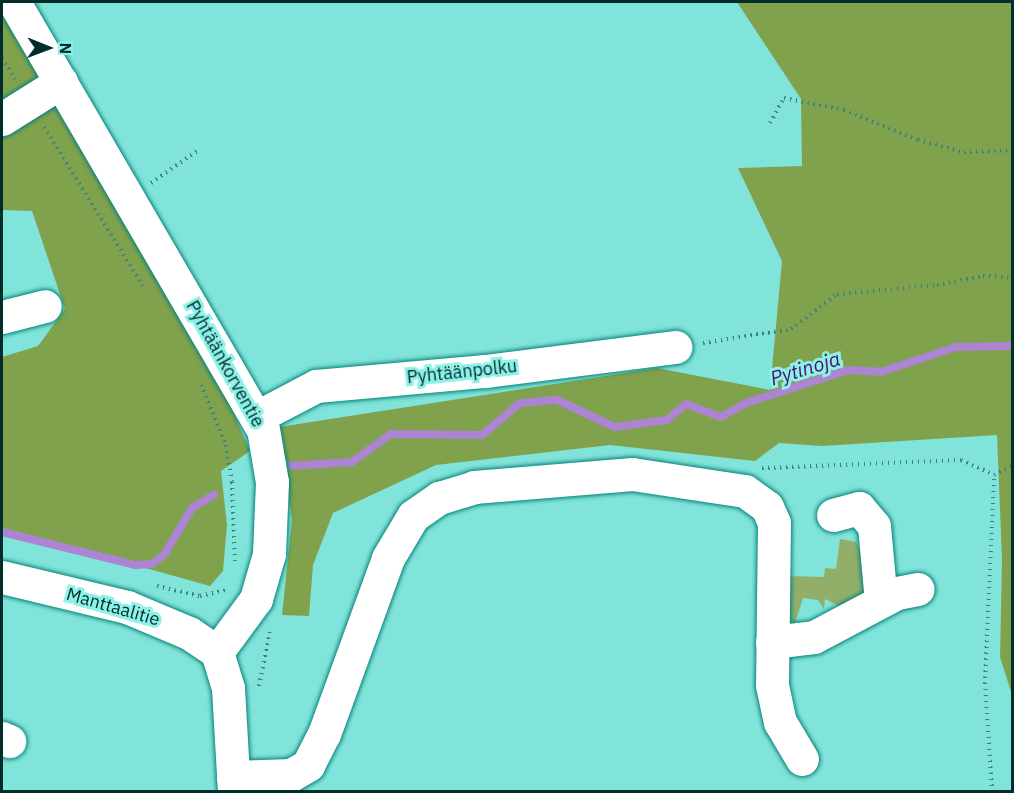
<!DOCTYPE html>
<meta charset="utf-8">
<style>
body{margin:0}
#map{position:relative;width:1014px;height:793px;overflow:hidden;background:#81e4da;font-family:"IBM Plex Sans",sans-serif}
div>[style]{position:absolute}
.green>*{inset:0;background:#92af69}
.forest>*{inset:0;background:#80a24c}
.stream>*{height:8px;margin:-4px;padding:0 4px;transform-origin:4px;border-radius:4px;background:#ac84d2}
.path>*{height:4px;margin-top:-2px;transform-origin:0;background:repeating-linear-gradient(90deg,#3c837c 0 1.5px,transparent 0 6px)}
.roads{filter:drop-shadow(0 0 2px #05837b) drop-shadow(0 0 2px #05837b)}
.minor>*{height:33px;margin:-16.5px;padding:0 16.5px;transform-origin:16.5px;border-radius:16.5px;background:#fff}
span{translate:-50% -50%;white-space:nowrap;text-align:center;line-height:1.15;-webkit-text-stroke:6px #8ef1e7;paint-order:stroke}
.street-label{font-size:18px;color:#002e2b}
.water-label{font-size:20px;color:#4b1170;font-style:italic}
.frame{position:absolute;inset:0;border:3px solid #002e2b;pointer-events:none}
.north{position:absolute;left:18px;top:18px;width:60px;height:60px;-webkit-text-stroke:4px #8ef1e7;paint-order:stroke;rotate:91deg;font-size:16px;font-weight:700;line-height:24px;text-align:center;color:#002e2b}
.north::after{content:'';display:block;margin:auto;width:21px;height:27px;background:#002e2b;clip-path:polygon(50% 0,100% 100%,50% 72%,0 100%)}
</style>
<div id="map">
<div class="green">
<div style="clip-path:polygon(840px 539px,856px 542px,870px 574px,864px 597px,843px 608px,825px 599px,824px 609px,818px 600px,803px 598px,795px 623px,788px 618px,788px 576px,824px 577px,825px 568px,836px 569px)"></div>
</div>
<div class="forest">
<div style="clip-path:polygon(737px 2px,1012px 2px,1012px 695px,1000px 657px,1002px 560px,997px 435px,822px 446px,779px 443px,755px 461px,610px 445px,436px 465px,333px 513px,313px 565px,309px 616px,282px 615px,292px 520px,279px 427px,657px 368px,770px 390px,782px 261px,738px 168px,802px 166px,801px 99px)"></div>
<div style="clip-path:polygon(2px 12px,230px 405px,250px 451px,221px 471px,227px 525px,223px 571px,210px 586px,2px 528px,2px 357px,38px 346px,65px 309px,32px 211px,2px 210px)"></div>
</div>
<div class="stream">
<div style="left:289px;top:466px;width:63px;rotate:-3.6deg"></div>
<div style="left:352px;top:462px;width:48px;rotate:-35.7deg"></div>
<div style="left:391px;top:434px;width:91px;rotate:0.6deg"></div>
<div style="left:482px;top:435px;width:50px;rotate:-40.1deg"></div>
<div style="left:520px;top:403px;width:37px;rotate:-5deg"></div>
<div style="left:557px;top:400px;width:64px;rotate:25deg"></div>
<div style="left:615px;top:427px;width:52px;rotate:-7.7deg"></div>
<div style="left:667px;top:420px;width:25px;rotate:-40deg"></div>
<div style="left:686px;top:404px;width:37px;rotate:20deg"></div>
<div style="left:721px;top:417px;width:29px;rotate:-29deg"></div>
<div style="left:746px;top:403px;width:107px;rotate:-17.9deg"></div>
<div style="left:848px;top:370px;width:33px;rotate:3deg"></div>
<div style="left:881px;top:372px;width:79px;rotate:-18.4deg"></div>
<div style="left:956px;top:347px;width:56px;rotate:-1deg"></div>
<div style="left:2px;top:532px;width:137px;rotate:13.9deg"></div>
<div style="left:135px;top:565px;width:17px;rotate:-3deg"></div>
<div style="left:152px;top:564px;width:15px;rotate:-37deg"></div>
<div style="left:164px;top:555px;width:55px;rotate:-59.2deg"></div>
<div style="left:192px;top:508px;width:26px;rotate:-31deg"></div>
</div>
<div class="path">
<div style="left:2px;top:58px;width:25px;rotate:58deg"></div>
<div style="left:770px;top:123px;width:29px;rotate:-61deg"></div>
<div style="left:784px;top:98px;width:61px;rotate:11.3deg"></div>
<div style="left:844px;top:110px;width:80px;rotate:22.1deg"></div>
<div style="left:918px;top:140px;width:48px;rotate:14.6deg"></div>
<div style="left:964px;top:152px;width:48px;rotate:-2.4deg"></div>
<div style="left:44px;top:127px;width:187px;rotate:58.1deg"></div>
<div style="left:151px;top:183px;width:56px;rotate:-34.8deg"></div>
<div style="left:703px;top:343px;width:89px;rotate:-9deg"></div>
<div style="left:791px;top:329px;width:58px;rotate:-37.3deg"></div>
<div style="left:837px;top:294px;width:100px;rotate:-5.1deg"></div>
<div style="left:937px;top:285px;width:47px;rotate:-11.1deg"></div>
<div style="left:983px;top:276px;width:29px;rotate:4deg"></div>
<div style="left:201px;top:385px;width:65px;rotate:67.4deg"></div>
<div style="left:226px;top:445px;width:37px;rotate:81deg"></div>
<div style="left:232px;top:482px;width:79px;rotate:87.8deg"></div>
<div style="left:762px;top:468px;width:199px;rotate:-2.3deg"></div>
<div style="left:961px;top:460px;width:36px;rotate:24deg"></div>
<div style="left:994px;top:475px;width:20px;rotate:-27deg"></div>
<div style="left:157px;top:586px;width:44px;rotate:13.1deg"></div>
<div style="left:200px;top:596px;width:26px;rotate:-13deg"></div>
<div style="left:259px;top:686px;width:55px;rotate:-78.5deg"></div>
<div style="left:992px;top:792px;width:108px;rotate:-93.7deg"></div>
<div style="left:985px;top:684px;width:209px;rotate:-87.5deg"></div>
</div>
<div class="roads">
<div class="minor">
<div style="left:14px;top:2px;width:494px;rotate:59.8deg"></div>
<div style="left:263px;top:429px;width:54px;rotate:80.4deg"></div>
<div style="left:272px;top:482px;width:72px;rotate:92.4deg"></div>
<div style="left:269px;top:554px;width:47px;rotate:106.1deg"></div>
<div style="left:256px;top:599px;width:66px;rotate:126.3deg"></div>
<div style="left:2px;top:119px;width:70px;rotate:-32.1deg"></div>
<div style="left:2px;top:317px;width:44px;rotate:-14.3deg"></div>
<div style="left:257px;top:417px;width:67px;rotate:-27.7deg"></div>
<div style="left:316px;top:386px;width:170px;rotate:-5.1deg"></div>
<div style="left:485px;top:371px;width:192px;rotate:-7.2deg"></div>
<div style="left:833px;top:515px;width:27px;rotate:-15deg"></div>
<div style="left:859px;top:508px;width:23px;rotate:50deg"></div>
<div style="left:874px;top:526px;width:75px;rotate:84.7deg"></div>
<div style="left:2px;top:577px;width:129px;rotate:13.5deg"></div>
<div style="left:127px;top:607px;width:67px;rotate:22.8deg"></div>
<div style="left:189px;top:633px;width:34px;rotate:34deg"></div>
<div style="left:772px;top:642px;width:42px;rotate:-6.8deg"></div>
<div style="left:814px;top:637px;width:94px;rotate:-27.9deg"></div>
<div style="left:897px;top:593px;width:21px;rotate:-11deg"></div>
<div style="left:217px;top:652px;width:38px;rotate:73deg"></div>
<div style="left:228px;top:688px;width:104px;rotate:86.7deg"></div>
<div style="left:2px;top:738px;width:8px;rotate:23deg"></div>
<div style="left:233px;top:777px;width:58px;rotate:-2deg"></div>
<div style="left:291px;top:775px;width:20px;rotate:-30deg"></div>
<div style="left:308px;top:765px;width:35px;rotate:-63deg"></div>
<div style="left:324px;top:734px;width:187px;rotate:-70deg"></div>
<div style="left:388px;top:558px;width:49px;rotate:-59.2deg"></div>
<div style="left:413px;top:516px;width:32px;rotate:-35deg"></div>
<div style="left:439px;top:498px;width:37px;rotate:-17deg"></div>
<div style="left:474px;top:487px;width:159px;rotate:-4.7deg"></div>
<div style="left:632px;top:474px;width:114px;rotate:8.6deg"></div>
<div style="left:745px;top:491px;width:27px;rotate:36deg"></div>
<div style="left:767px;top:507px;width:17px;rotate:66deg"></div>
<div style="left:774px;top:523px;width:162px;rotate:90.7deg"></div>
<div style="left:772px;top:685px;width:38px;rotate:78deg"></div>
<div style="left:780px;top:722px;width:43px;rotate:59.3deg"></div>
</div>
</div>
<div class="street-label">
<span style="left:225px;top:364px;rotate:61deg">Pyhtäänkorventie</span>
<span style="left:462px;top:372px;rotate:-6deg">Pyhtäänpolku</span>
<span style="left:113px;top:607px;rotate:16deg">Manttaalitie</span>
</div>
<div class="water-label">
<span style="left:805px;top:368px;rotate:-17deg">Pytinoja</span>
</div>
<div class="frame"></div>
<div class="north">N</div>
</div>
